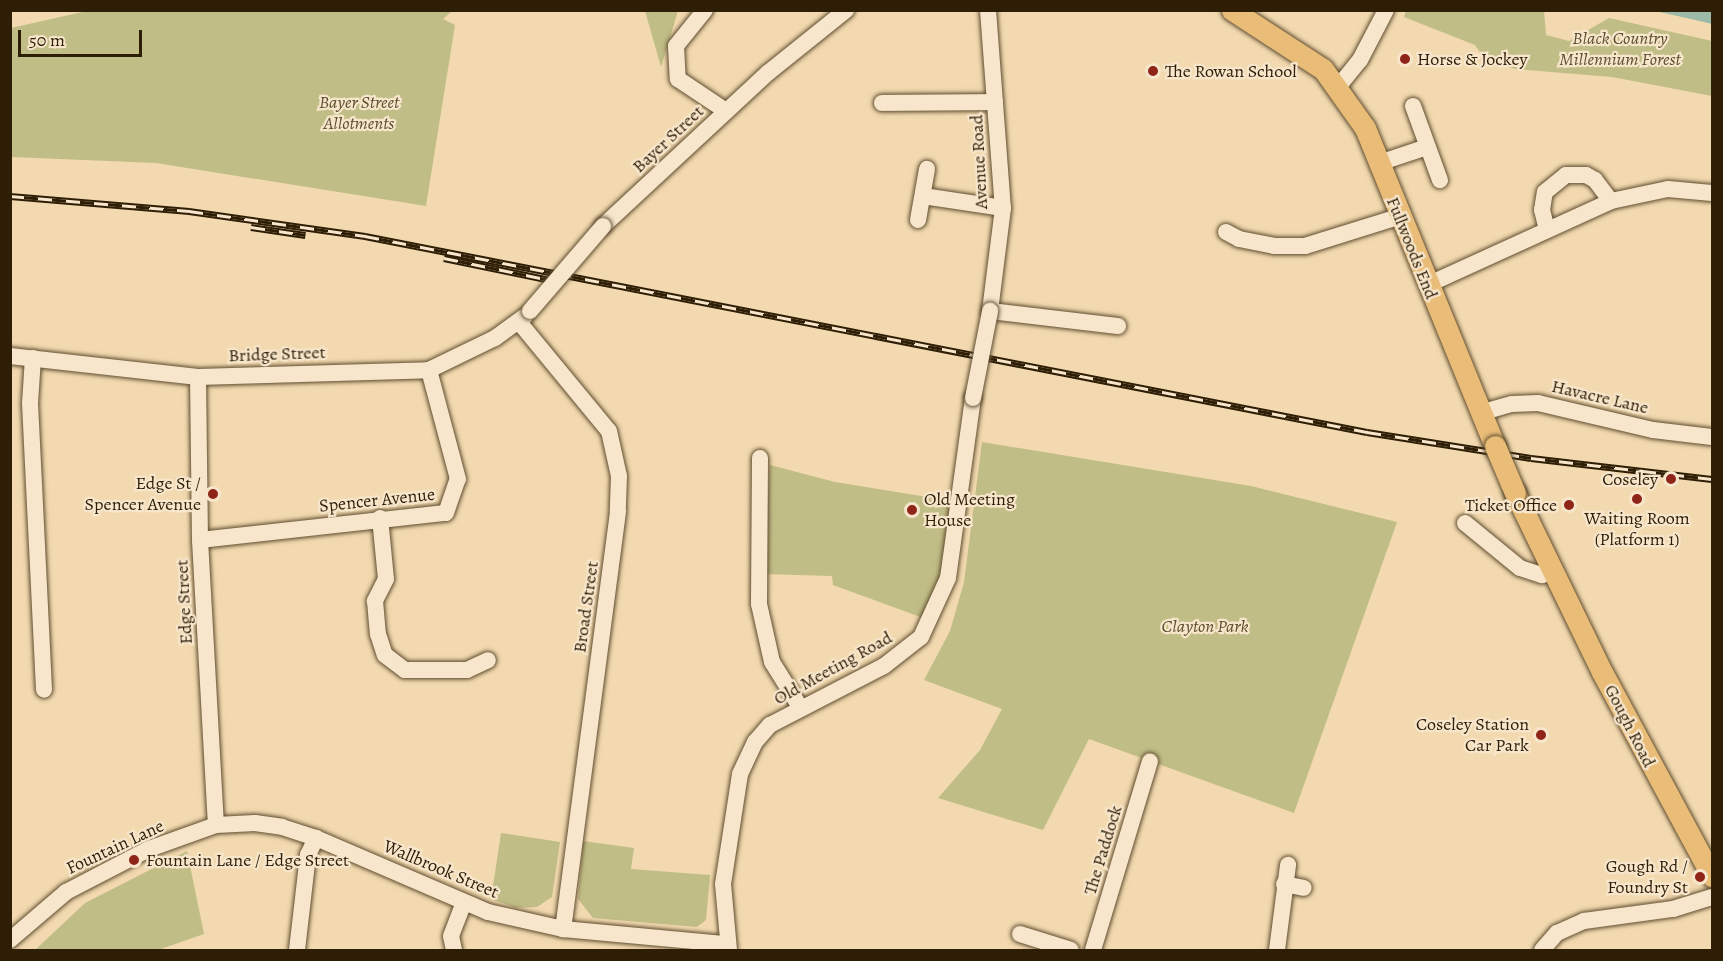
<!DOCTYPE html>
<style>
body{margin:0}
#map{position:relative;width:1723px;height:961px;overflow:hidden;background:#f2d9af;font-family:Alegreya,serif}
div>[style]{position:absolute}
.green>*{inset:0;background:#c1bd86}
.water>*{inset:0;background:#9cbaa8}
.roads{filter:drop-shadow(0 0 2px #5f4d30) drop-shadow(0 0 2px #5f4d30)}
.minor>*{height:16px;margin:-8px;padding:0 8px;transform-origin:8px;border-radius:8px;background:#f7e6cb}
.major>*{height:21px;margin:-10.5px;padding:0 10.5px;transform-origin:10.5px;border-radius:10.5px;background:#e9bc78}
.rail>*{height:7px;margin-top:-3.5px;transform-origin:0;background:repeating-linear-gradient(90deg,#f7e6cb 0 14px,#2e1e06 0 28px);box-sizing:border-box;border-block:2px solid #2e1e06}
.bridges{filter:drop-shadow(0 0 2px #5f4d30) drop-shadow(0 0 2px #5f4d30)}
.minor-bridge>*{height:16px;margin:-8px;padding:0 8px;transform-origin:8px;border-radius:8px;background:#f7e6cb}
.major-bridge>*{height:21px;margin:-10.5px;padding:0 10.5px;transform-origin:10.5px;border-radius:10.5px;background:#e9bc78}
.dots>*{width:16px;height:16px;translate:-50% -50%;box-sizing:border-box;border:3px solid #f7e6cb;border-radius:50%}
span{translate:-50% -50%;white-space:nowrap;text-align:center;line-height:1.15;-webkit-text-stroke:4.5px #f7e6cb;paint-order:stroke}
.park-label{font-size:18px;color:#5a4e2c;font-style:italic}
.poi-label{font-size:18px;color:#2e1e06}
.left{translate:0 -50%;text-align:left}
.right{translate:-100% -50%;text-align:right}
.street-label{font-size:18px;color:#2e1e06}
.frame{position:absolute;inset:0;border:12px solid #2e1e06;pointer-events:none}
.scale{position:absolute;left:18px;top:30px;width:124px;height:27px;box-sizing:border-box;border:3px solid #2e1e06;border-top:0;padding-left:8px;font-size:18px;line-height:21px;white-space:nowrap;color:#2e1e06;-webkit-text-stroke:4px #f7e6cb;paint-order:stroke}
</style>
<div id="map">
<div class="green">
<div style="clip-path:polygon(1406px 10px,1544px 11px,1546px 35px,1569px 41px,1609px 18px,1712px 41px,1712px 96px,1612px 77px,1516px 69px,1486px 61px,1475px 45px,1404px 17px)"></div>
<div style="clip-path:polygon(87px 11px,452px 11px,443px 19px,455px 25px,426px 206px,156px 163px,11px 157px,11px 28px)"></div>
<div style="clip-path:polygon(645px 11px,678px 11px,661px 67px)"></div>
<div style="clip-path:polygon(982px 442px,1251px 486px,1397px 522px,1294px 813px,1089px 739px,1043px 830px,938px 798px,980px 750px,1002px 709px,924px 680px,950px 631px,964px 582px)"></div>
<div style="clip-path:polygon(770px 465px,835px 482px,952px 501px,940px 576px,926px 619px,833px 585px,832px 576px,763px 574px)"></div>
<div style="clip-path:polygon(501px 833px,560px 842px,552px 897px,537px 907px,516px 908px,491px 899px)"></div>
<div style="clip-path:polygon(583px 841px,634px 848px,631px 869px,710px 875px,706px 920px,697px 927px,593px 918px,578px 899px)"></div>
<div style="clip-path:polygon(187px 851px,204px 934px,158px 950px,35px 950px,85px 903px)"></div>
</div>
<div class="water">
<div style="clip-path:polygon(1655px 11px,1712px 11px,1712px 24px,1691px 19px)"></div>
</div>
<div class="roads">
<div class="minor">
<div style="left:705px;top:10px;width:46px;rotate:128.9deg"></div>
<div style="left:676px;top:46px;width:33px;rotate:87deg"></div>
<div style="left:678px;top:79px;width:58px;rotate:33.7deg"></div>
<div style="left:988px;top:10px;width:199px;rotate:85.7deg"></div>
<div style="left:1003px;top:208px;width:104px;rotate:97.2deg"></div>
<div style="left:990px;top:311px;width:129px;rotate:6.7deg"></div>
<div style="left:1338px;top:87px;width:35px;rotate:-51deg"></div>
<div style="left:1360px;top:60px;width:56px;rotate:-62.5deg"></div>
<div style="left:882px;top:103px;width:113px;rotate:-0.5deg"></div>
<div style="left:1413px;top:106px;width:79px;rotate:70deg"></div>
<div style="left:1379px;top:163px;width:51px;rotate:-18.4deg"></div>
<div style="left:923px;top:196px;width:81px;rotate:8.5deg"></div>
<div style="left:918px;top:220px;width:52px;rotate:-80deg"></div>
<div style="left:603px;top:226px;width:226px;rotate:-42.9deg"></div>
<div style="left:769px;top:72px;width:99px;rotate:-38.8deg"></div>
<div style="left:1547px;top:230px;width:21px;rotate:-104deg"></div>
<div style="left:1542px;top:210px;width:18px;rotate:-81deg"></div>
<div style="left:1545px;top:192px;width:27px;rotate:-39deg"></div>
<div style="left:1566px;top:175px;width:20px"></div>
<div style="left:1586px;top:175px;width:10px;rotate:29deg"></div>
<div style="left:1595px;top:180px;width:26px;rotate:53deg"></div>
<div style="left:1226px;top:232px;width:15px;rotate:28deg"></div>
<div style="left:1239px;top:239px;width:36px;rotate:11deg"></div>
<div style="left:1274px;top:246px;width:31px"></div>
<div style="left:1305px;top:246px;width:97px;rotate:-17.3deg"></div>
<div style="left:1427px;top:285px;width:202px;rotate:-24.5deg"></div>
<div style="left:1611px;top:201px;width:58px;rotate:-11.9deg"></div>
<div style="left:1668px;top:189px;width:44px;rotate:5.2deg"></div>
<div style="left:519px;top:322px;width:141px;rotate:50.5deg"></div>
<div style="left:609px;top:431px;width:46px;rotate:77.5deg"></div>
<div style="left:619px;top:476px;width:36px;rotate:92deg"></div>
<div style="left:618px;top:512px;width:421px;rotate:97.5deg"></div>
<div style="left:10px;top:356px;width:189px;rotate:6.4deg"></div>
<div style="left:198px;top:377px;width:231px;rotate:-1.7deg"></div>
<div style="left:429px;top:370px;width:73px;rotate:-25.9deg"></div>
<div style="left:495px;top:338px;width:37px;rotate:-36deg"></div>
<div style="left:33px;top:358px;width:45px;rotate:93.8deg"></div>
<div style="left:30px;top:403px;width:287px;rotate:87.2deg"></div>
<div style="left:198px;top:377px;width:163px;rotate:89.3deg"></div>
<div style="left:200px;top:540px;width:285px;rotate:86.8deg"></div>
<div style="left:1480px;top:413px;width:33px;rotate:-16deg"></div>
<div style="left:1512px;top:404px;width:26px;rotate:-2deg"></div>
<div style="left:1538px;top:403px;width:118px;rotate:13.2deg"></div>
<div style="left:1653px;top:430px;width:59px;rotate:6.8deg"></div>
<div style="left:760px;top:458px;width:146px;rotate:90.4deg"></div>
<div style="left:759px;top:604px;width:59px;rotate:77.4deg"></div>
<div style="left:772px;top:662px;width:53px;rotate:58.1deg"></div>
<div style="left:380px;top:518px;width:61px;rotate:84.4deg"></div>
<div style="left:386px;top:579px;width:25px;rotate:117deg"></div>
<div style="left:375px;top:601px;width:33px;rotate:85deg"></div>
<div style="left:378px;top:634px;width:22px;rotate:72deg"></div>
<div style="left:385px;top:655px;width:25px;rotate:37deg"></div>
<div style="left:405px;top:670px;width:62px"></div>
<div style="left:467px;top:670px;width:23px;rotate:-25deg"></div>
<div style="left:1465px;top:523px;width:71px;rotate:39.3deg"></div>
<div style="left:1520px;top:568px;width:23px;rotate:18deg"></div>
<div style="left:1542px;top:575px;width:10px;rotate:-17deg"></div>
<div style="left:200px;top:540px;width:247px;rotate:-6.3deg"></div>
<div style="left:446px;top:513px;width:36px;rotate:-71deg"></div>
<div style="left:458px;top:479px;width:113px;rotate:-104.9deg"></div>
<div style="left:1284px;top:884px;width:20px;rotate:11deg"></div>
<div style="left:1020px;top:934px;width:53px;rotate:17.4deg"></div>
<div style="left:10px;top:940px;width:74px;rotate:-40.6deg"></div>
<div style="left:66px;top:892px;width:93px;rotate:-27.4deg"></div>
<div style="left:149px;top:849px;width:71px;rotate:-19.7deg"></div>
<div style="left:216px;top:825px;width:39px;rotate:-3deg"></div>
<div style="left:255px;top:823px;width:27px;rotate:8deg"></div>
<div style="left:282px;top:827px;width:36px;rotate:18deg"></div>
<div style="left:316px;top:838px;width:187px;rotate:23.3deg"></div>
<div style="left:488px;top:912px;width:77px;rotate:12.8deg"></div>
<div style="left:563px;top:929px;width:164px;rotate:5.3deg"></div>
<div style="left:297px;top:950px;width:96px;rotate:-83.4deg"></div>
<div style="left:308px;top:855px;width:19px;rotate:-65deg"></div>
<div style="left:454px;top:950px;width:14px;rotate:-102deg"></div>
<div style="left:451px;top:936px;width:36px;rotate:-69deg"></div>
<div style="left:729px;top:950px;width:66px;rotate:-95.2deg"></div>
<div style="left:723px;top:884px;width:111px;rotate:-81.2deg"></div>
<div style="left:740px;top:774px;width:35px;rotate:-65deg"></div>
<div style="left:755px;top:742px;width:23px;rotate:-49deg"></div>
<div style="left:770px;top:725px;width:128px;rotate:-27.4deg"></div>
<div style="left:884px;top:666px;width:47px;rotate:-38.1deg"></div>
<div style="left:921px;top:637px;width:65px;rotate:-65.4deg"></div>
<div style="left:948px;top:578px;width:182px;rotate:-82.1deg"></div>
<div style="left:1093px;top:950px;width:197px;rotate:-73.2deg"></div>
<div style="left:1277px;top:950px;width:86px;rotate:-82.6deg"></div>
<div style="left:1542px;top:950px;width:23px;rotate:-49deg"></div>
<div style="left:1557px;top:933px;width:30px;rotate:-24deg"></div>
<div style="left:1584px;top:921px;width:90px;rotate:-7.7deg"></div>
<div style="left:1673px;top:909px;width:41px;rotate:-17.1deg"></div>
</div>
<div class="major">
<div style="left:1232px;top:10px;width:108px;rotate:33deg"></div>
<div style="left:1323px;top:69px;width:72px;rotate:54.6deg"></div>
<div style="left:1365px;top:128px;width:344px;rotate:67.8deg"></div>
<div style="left:1515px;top:493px;width:199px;rotate:64.1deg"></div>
<div style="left:1602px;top:672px;width:232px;rotate:61.7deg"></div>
</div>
</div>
<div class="rail">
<div style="left:10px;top:196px;width:180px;rotate:4.8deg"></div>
<div style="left:189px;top:211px;width:178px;rotate:8.1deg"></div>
<div style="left:365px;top:236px;width:1021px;rotate:11.07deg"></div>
<div style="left:1367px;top:432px;width:166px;rotate:9deg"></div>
<div style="left:1531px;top:458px;width:182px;rotate:6.6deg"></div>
<div style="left:251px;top:227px;width:55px;rotate:8.4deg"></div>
<div style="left:444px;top:258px;width:113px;rotate:11.7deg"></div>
</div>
<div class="bridges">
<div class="minor-bridge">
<div style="left:530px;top:311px;width:112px;rotate:-49.3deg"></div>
<div style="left:973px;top:398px;width:89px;rotate:-78.9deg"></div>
</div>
<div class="major-bridge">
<div style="left:1495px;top:446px;width:51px;rotate:66.9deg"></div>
</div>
</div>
<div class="dots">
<div style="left:1405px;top:59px;background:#8f2418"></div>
<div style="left:1153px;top:71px;background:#8f2418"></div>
<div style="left:1671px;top:479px;background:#8f2418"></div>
<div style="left:213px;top:494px;background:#8f2418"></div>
<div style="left:1637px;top:499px;background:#8f2418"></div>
<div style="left:1569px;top:505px;background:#8f2418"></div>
<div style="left:912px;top:510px;background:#8f2418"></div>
<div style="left:1541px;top:735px;background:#8f2418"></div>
<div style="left:134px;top:860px;background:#8f2418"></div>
<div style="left:1700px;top:877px;background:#8f2418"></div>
</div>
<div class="park-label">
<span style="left:1620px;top:49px">Black Country<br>Millennium Forest</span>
<span style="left:359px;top:113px">Bayer Street<br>Allotments</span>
<span style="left:1205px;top:626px">Clayton Park</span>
</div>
<div class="poi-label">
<span class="left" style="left:1417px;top:59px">Horse &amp; Jockey</span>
<span class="left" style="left:1165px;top:71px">The Rowan School</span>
<span class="right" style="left:1658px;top:479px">Coseley</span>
<span class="right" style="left:201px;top:494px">Edge St /<br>Spencer Avenue</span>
<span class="left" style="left:924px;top:510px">Old Meeting<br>House</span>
<span class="right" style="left:1557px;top:505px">Ticket Office</span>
<span style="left:1637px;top:529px">Waiting Room<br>(Platform 1)</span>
<span class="right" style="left:1529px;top:735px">Coseley Station<br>Car Park</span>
<span class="left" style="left:146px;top:860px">Fountain Lane / Edge Street</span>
<span class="right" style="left:1688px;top:877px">Gough Rd /<br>Foundry St</span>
</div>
<div class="street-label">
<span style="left:668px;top:139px;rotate:-43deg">Bayer Street</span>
<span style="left:979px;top:162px;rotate:-93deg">Avenue Road</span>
<span style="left:1412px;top:248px;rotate:68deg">Fullwoods End</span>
<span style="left:277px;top:354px;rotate:-2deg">Bridge Street</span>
<span style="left:1600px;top:397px;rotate:13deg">Havacre Lane</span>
<span style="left:377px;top:500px;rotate:-6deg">Spencer Avenue</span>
<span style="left:184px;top:602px;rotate:-93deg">Edge Street</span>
<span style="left:586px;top:607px;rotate:-82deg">Broad Street</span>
<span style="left:833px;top:668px;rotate:-29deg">Old Meeting Road</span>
<span style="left:1630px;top:726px;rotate:63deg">Gough Road</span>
<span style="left:115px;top:847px;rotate:-25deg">Fountain Lane</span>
<span style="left:1103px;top:850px;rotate:-73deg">The Paddock</span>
<span style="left:441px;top:869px;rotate:23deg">Wallbrook Street</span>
</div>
<div class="frame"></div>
<div class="scale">50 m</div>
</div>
